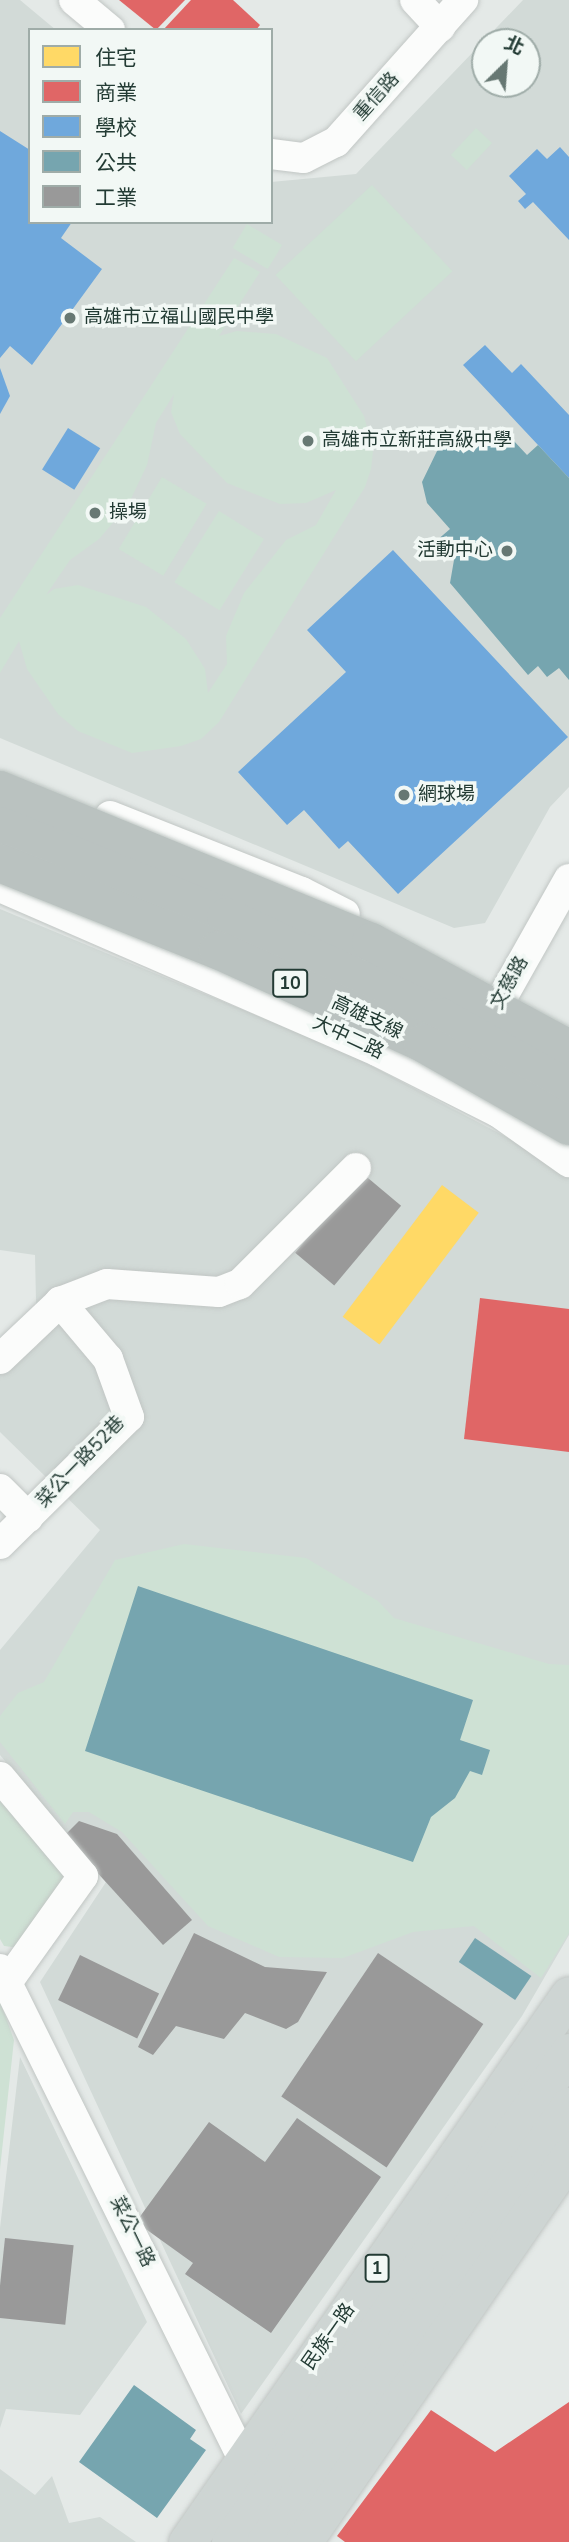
<!DOCTYPE html>
<meta charset="utf-8">
<style>
body{margin:0}
#map{position:relative;width:569px;height:2542px;overflow:hidden;background:#e4e9e7;font-family:"Nunito Sans","Noto Sans TC",sans-serif}
div>[style]{position:absolute}
.built>*{inset:0;background:#d2dad7}
.green>*{inset:0;background:#cee1d4;transform-origin:0 0}
.homes>*{inset:0;background:#ffd966;transform-origin:0 0}
.shops>*{inset:0;background:#e06666}
.schools>*{inset:0;background:#6fa8dc;transform-origin:0 0}
.public>*{inset:0;background:#76a5af;transform-origin:0 0}
.industry>*{inset:0;background:#999;transform-origin:0 0}
.roads{filter:drop-shadow(0 0 2px #c1c6c4) drop-shadow(0 0 2px #c1c6c4)}
.minor>*{height:30px;margin:-15px;padding:0 15px;transform-origin:15px;border-radius:15px;background:#fbfcfb}
.major>*{height:37px;margin:-18.5px;padding:0 18.5px;transform-origin:18.5px;border-radius:18.5px;background:#ced5d3}
.bridges{filter:drop-shadow(0 0 2px #bdc5c2) drop-shadow(0 0 2px #bdc5c2)}
.highway-bridge>*{height:38px;margin:-19px;padding:0 19px;transform-origin:19px;border-radius:19px;background:#bac2c0}
.dots>*{width:19px;height:19px;translate:-50% -50%;box-sizing:border-box;border:4px solid #f2f8f5;border-radius:50%}
span{translate:-50% -50%;white-space:nowrap;text-align:center;line-height:1.15;-webkit-text-stroke:7px #f2f8f5;paint-order:stroke}
.shield-label span{padding:2px 5px;background:#f2f8f5;border:2px solid;border-radius:5px;-webkit-text-stroke-width:0}
.shield-label{font-size:18px;color:#233b34;font-weight:700}
.street-label{font-size:19px;color:#233b34}
.poi-label{font-size:19px;color:#233b34}
.left{translate:0 -50%;text-align:left}
.right{translate:-100% -50%;text-align:right}
.legend{position:absolute;left:28px;top:28px;width:245px;height:196px;box-sizing:border-box;background:#f2f8f5;border:2px solid #9faca8;margin:0;padding:9px 12px;list-style:none;font-size:21px;color:#233b34}
.legend li{display:flex;align-items:center;gap:14px;height:35px}
.legend b{width:35px;border:2px solid #9faca8}
.north{position:absolute;left:471px;top:28px;width:70px;height:70px;box-sizing:border-box;background:#f2f8f5;border:2px solid #9faca8;border-radius:50%;rotate:25deg;font-size:19px;font-weight:700;line-height:28px;text-align:center;color:#233b34}
.north::after{content:'';display:block;margin:auto;width:24px;height:32px;background:#677873;clip-path:polygon(50% 0,100% 100%,50% 72%,0 100%)}
</style>
<div id="map">
<div class="built">
<div style="clip-path:polygon(evenodd,0 0,20px 0,56px 30px,30px 30px,30px 222px,271px 222px,271px 182px,356px 174px,523px 0,569px 0,569px 787px,550px 807px,485px 923px,454px 928px,0 738px,0 0,485px 42px,527px 42px,527px 84px,485px 84px,485px 42px)"></div>
<div style="clip-path:polygon(0 909px,349px 1054px,531px 1150px,569px 1175px,569px 1935px,522px 2016px,241px 2414px,40px 1982px,106px 1882px,0 1755px,0 1650px,100px 1530px,0 1432px,0 1371px,37px 1346px,35px 1255px,0 1250px)"></div>
<div style="clip-path:polygon(20px 2057px,147px 2322px,80px 2415px,6px 2409px,0 2428px,0 2228px)"></div>
<div style="clip-path:polygon(0 2469px,35px 2495px,52px 2476px,69px 2523px,100px 2517px,136px 2542px,0 2542px)"></div>
</div>
<div class="green">
<div style="left:476px;top:128px;width:22px;height:37px;rotate:43deg"></div>
<div style="left:372px;top:185px;width:118px;height:132px;rotate:47deg"></div>
<div style="left:247px;top:224px;width:41px;height:28px;rotate:31deg"></div>
<div style="clip-path:polygon(evenodd,234px 258px,260px 272px,219px 336px,237px 331px,276px 334px,327px 358px,364px 416px,373px 451px,371px 469px,365px 487px,219px 722px,201px 739px,181px 746px,132px 753px,78px 731px,58px 714px,27px 669px,19px 641px,0 673px,0 618px,234px 258px,174px 394px,171px 412px,180px 434px,227px 483px,280px 504px,306px 503px,336px 490px,316px 525px,286px 540px,244px 593px,226px 636px,227px 664px,208px 693px,205px 669px,186px 639px,146px 607px,78px 585px,54px 589px,46px 595px,70px 560px,99px 539px,128px 505px,147px 465px,156px 423px,174px 394px)"></div>
<div style="left:162px;top:477px;width:52px;height:84px;rotate:31deg"></div>
<div style="left:219px;top:511px;width:53px;height:84px;rotate:32deg"></div>
<div style="clip-path:polygon(184px 1544px,306px 1558px,378px 1601px,394px 1618px,549px 1664px,569px 1665px,569px 1933px,541px 1978px,474px 1926px,413px 1932px,343px 1958px,279px 1957px,208px 1926px,122px 1832px,89px 1812px,73px 1812px,65px 1824px,0 1742px,0 1716px,18px 1693px,44px 1682px,115px 1560px)"></div>
<div style="clip-path:polygon(0 1801px,68px 1874px,20px 1948px,4px 1946px,0 1939px)"></div>
<div style="clip-path:polygon(0 2001px,14px 2040px,0 2169px)"></div>
</div>
<div class="homes">
<div style="left:442px;top:1185px;width:46px;height:165px;rotate:37deg"></div>
</div>
<div class="shops">
<div style="clip-path:polygon(119px 0,185px 0,156px 30px)"></div>
<div style="clip-path:polygon(191px 0,233px 0,260px 25px,256px 30px,163px 30px)"></div>
<div style="clip-path:polygon(480px 1298px,569px 1309px,569px 1452px,464px 1439px)"></div>
<div style="clip-path:polygon(569px 2402px,569px 2542px,345px 2542px,337px 2536px,431px 2410px,495px 2452px)"></div>
</div>
<div class="schools">
<div style="clip-path:polygon(0 131px,30px 150px,30px 222px,72px 222px,61px 238px,102px 269px,32px 365px,10px 346px,0 358px)"></div>
<div style="clip-path:polygon(560px 147px,569px 157px,569px 240px,533px 202px,525px 209px,518px 201px,526px 194px,509px 176px,537px 149px,547px 159px)"></div>
<div style="clip-path:polygon(485px 345px,512px 373px,521px 364px,569px 415px,569px 478px,463px 365px)"></div>
<div style="clip-path:polygon(0 368px,10px 396px,0 414px)"></div>
<div style="left:68px;top:428px;width:38px;height:49px;rotate:32deg"></div>
<div style="clip-path:polygon(393px 550px,568px 737px,398px 894px,348px 841px,339px 849px,304px 810px,287px 825px,238px 772px,346px 672px,307px 630px)"></div>
</div>
<div class="public">
<div style="clip-path:polygon(466px 437px,486px 439px,503px 450px,513px 440px,527px 455px,538px 445px,569px 478px,569px 680px,559px 668px,547px 677px,538px 666px,528px 675px,450px 583px,454px 560px,436px 541px,450px 529px,427px 503px,422px 482px,438px 449px)"></div>
<div style="clip-path:polygon(138px 1586px,473px 1700px,460px 1740px,490px 1750px,482px 1775px,470px 1771px,455px 1798px,431px 1817px,413px 1862px,85px 1751px)"></div>
<div style="left:475px;top:1938px;width:68px;height:29px;rotate:34deg"></div>
<div style="clip-path:polygon(134px 2385px,196px 2430px,190px 2439px,206px 2450px,157px 2518px,79px 2462px)"></div>
</div>
<div class="industry">
<div style="left:362px;top:1173px;width:51px;height:104px;rotate:40deg"></div>
<div style="clip-path:polygon(79px 1821px,117px 1834px,192px 1920px,163px 1945px,64px 1836px)"></div>
<div style="clip-path:polygon(194px 1933px,265px 1967px,327px 1972px,298px 2022px,286px 2029px,245px 2013px,224px 2039px,176px 2026px,153px 2055px,138px 2047px)"></div>
<div style="left:378px;top:1953px;width:127px;height:173px;rotate:34deg"></div>
<div style="left:80px;top:1955px;width:88px;height:50px;rotate:26deg"></div>
<div style="clip-path:polygon(297px 2118px,381px 2177px,271px 2333px,185px 2274px,193px 2263px,136px 2222px,209px 2122px,265px 2162px)"></div>
<div style="left:5px;top:2238px;width:69px;height:80px;rotate:6deg"></div>
</div>
<div class="roads">
<div class="minor">
<div style="left:74px;top:0;width:47px;rotate:39.8deg"></div>
<div style="left:415px;top:0;width:37px;rotate:47deg"></div>
<div style="left:271px;top:154px;width:33px;rotate:7deg"></div>
<div style="left:304px;top:158px;width:36px;rotate:-27deg"></div>
<div style="left:336px;top:142px;width:191px;rotate:-48.2deg"></div>
<div style="left:110px;top:816px;width:206px;rotate:21.6deg"></div>
<div style="left:302px;top:892px;width:48px;rotate:27.1deg"></div>
<div style="left:0;top:887px;width:411px;rotate:23.5deg"></div>
<div style="left:377px;top:1051px;width:136px;rotate:26.8deg"></div>
<div style="left:498px;top:1112px;width:87px;rotate:35.2deg"></div>
<div style="left:485px;top:1028px;width:171px;rotate:-60.6deg"></div>
<div style="left:0;top:1359px;width:83px;rotate:-43.5deg"></div>
<div style="left:60px;top:1302px;width:50px;rotate:-21deg"></div>
<div style="left:107px;top:1284px;width:112px;rotate:4.1deg"></div>
<div style="left:219px;top:1292px;width:22px;rotate:-21deg"></div>
<div style="left:240px;top:1284px;width:164px;rotate:-45deg"></div>
<div style="left:0;top:1489px;width:40px;rotate:45deg"></div>
<div style="left:0;top:1544px;width:181px;rotate:-44.6deg"></div>
<div style="left:129px;top:1417px;width:62px;rotate:-109.9deg"></div>
<div style="left:108px;top:1359px;width:75px;rotate:-130.1deg"></div>
<div style="left:0;top:1777px;width:129px;rotate:50deg"></div>
<div style="left:83px;top:1876px;width:129px;rotate:125.5deg"></div>
<div style="left:0;top:1969px;width:567px;rotate:63.62deg"></div>
</div>
<div class="major">
<div style="left:187px;top:2542px;width:667px;rotate:-55.07deg"></div>
<div style="left:230px;top:2542px;width:596px;rotate:-55.32deg"></div>
<div style="left:265px;top:2542px;width:532px;rotate:-55.11deg"></div>
<div style="left:303px;top:2542px;width:469px;rotate:-55.4deg"></div>
</div>
</div>
<div class="bridges">
<div class="highway-bridge">
<div style="left:0;top:790px;width:401px;rotate:22.3deg"></div>
<div style="left:371px;top:942px;width:225px;rotate:28.4deg"></div>
<div style="left:0;top:826px;width:244px;rotate:21.9deg"></div>
<div style="left:226px;top:917px;width:237px;rotate:24.9deg"></div>
<div style="left:441px;top:1017px;width:147px;rotate:29.4deg"></div>
<div style="left:0;top:863px;width:235px;rotate:21.8deg"></div>
<div style="left:218px;top:950px;width:225px;rotate:24.4deg"></div>
<div style="left:423px;top:1043px;width:168px;rotate:29.6deg"></div>
</div>
</div>
<div class="dots">
<div style="left:70px;top:318px;background:#677873"></div>
<div style="left:308px;top:441px;background:#677873"></div>
<div style="left:95px;top:513px;background:#677873"></div>
<div style="left:507px;top:551px;background:#677873"></div>
<div style="left:404px;top:795px;background:#677873"></div>
</div>
<div class="shield-label">
<span style="left:290px;top:983px">10</span>
<span style="left:377px;top:2268px">1</span>
</div>
<div class="street-label">
<span style="left:377px;top:97px;rotate:-48deg">重信路</span>
<span style="left:510px;top:983px;rotate:-61deg">文慈路</span>
<span style="left:367px;top:1018px;rotate:25deg">高雄支線</span>
<span style="left:348px;top:1038px;rotate:25deg">大中二路</span>
<span style="left:81px;top:1462px;rotate:-46deg">菜公一路52巷</span>
<span style="left:132px;top:2232px;rotate:64deg">菜公一路</span>
<span style="left:329px;top:2337px;rotate:-55deg">民族一路</span>
</div>
<div class="poi-label">
<span class="left" style="left:84px;top:318px">高雄市立福山國民中學</span>
<span class="left" style="left:322px;top:441px">高雄市立新莊高級中學</span>
<span class="left" style="left:109px;top:513px">操場</span>
<span class="right" style="left:493px;top:551px">活動中心</span>
<span class="left" style="left:418px;top:795px">網球場</span>
</div>
<ul class="legend">
<li><b style="height:19px;background:#ffd966"></b>住宅</li>
<li><b style="height:19px;background:#e06666"></b>商業</li>
<li><b style="height:19px;background:#6fa8dc"></b>學校</li>
<li><b style="height:19px;background:#76a5af"></b>公共</li>
<li><b style="height:19px;background:#999"></b>工業</li>
</ul>
<div class="north">北</div>
</div>
